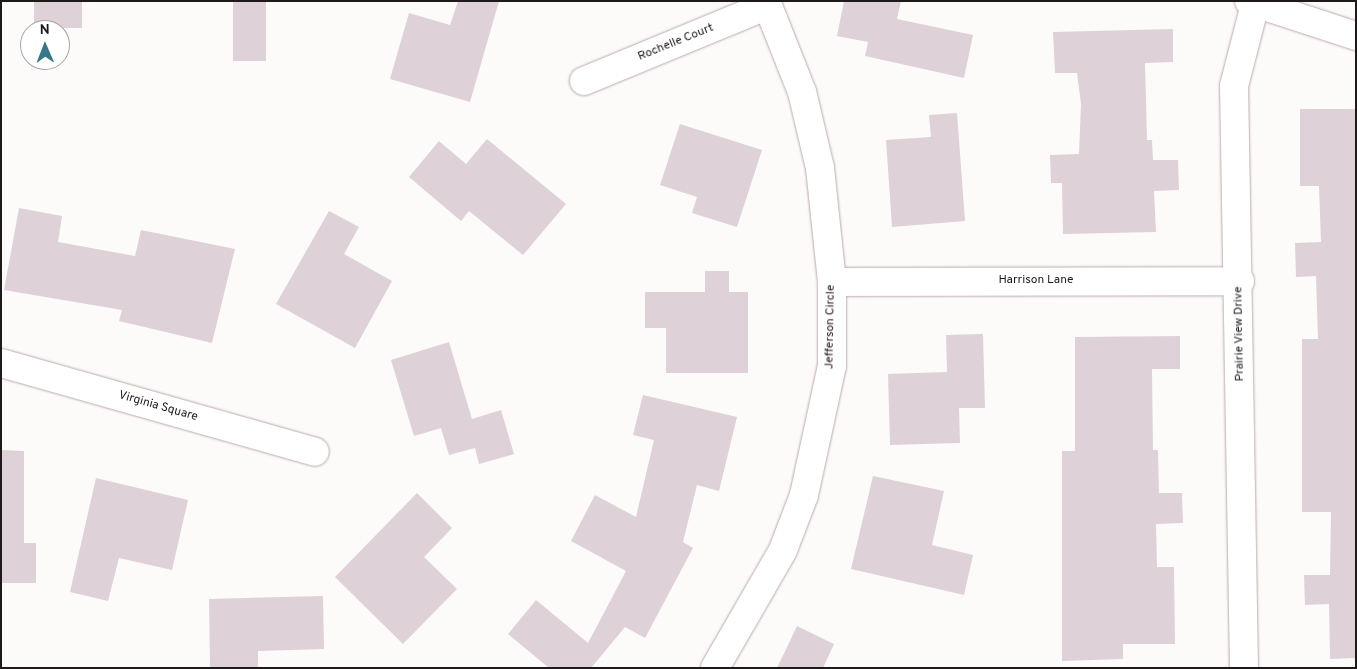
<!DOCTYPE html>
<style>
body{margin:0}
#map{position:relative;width:1357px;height:669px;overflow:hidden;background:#fdfafa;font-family:Overpass,sans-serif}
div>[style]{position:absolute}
.building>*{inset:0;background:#dfd1d8;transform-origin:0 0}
.roads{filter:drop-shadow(0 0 1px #bbabab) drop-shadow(0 0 1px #bbabab)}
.minor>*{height:28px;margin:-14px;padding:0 14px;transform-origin:14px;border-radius:14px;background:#fff}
span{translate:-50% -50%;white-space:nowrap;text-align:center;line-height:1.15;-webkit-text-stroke:4.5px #fff;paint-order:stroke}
.street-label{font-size:12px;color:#1f1919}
.frame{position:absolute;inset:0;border:2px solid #1f1919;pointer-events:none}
.north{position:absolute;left:20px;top:20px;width:50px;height:50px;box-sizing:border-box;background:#fff;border:1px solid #a5a3a3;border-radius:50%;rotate:359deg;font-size:14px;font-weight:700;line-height:20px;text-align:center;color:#1f1919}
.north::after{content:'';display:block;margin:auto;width:18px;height:22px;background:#36778a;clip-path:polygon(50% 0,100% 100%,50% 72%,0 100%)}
</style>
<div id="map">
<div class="building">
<div style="left:34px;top:1px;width:48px;height:27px"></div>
<div style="left:233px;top:1px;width:33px;height:60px"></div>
<div style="clip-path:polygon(458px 1px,499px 1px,470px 102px,390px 79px,409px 13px,450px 25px)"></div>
<div style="clip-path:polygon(844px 1px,901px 1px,897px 19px,973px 35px,964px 78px,865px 56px,868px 42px,837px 36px)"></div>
<div style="clip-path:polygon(1173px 29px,1173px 62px,1145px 63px,1147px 140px,1152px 140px,1153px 160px,1178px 160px,1179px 190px,1154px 191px,1156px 232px,1063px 234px,1062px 183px,1051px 183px,1050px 155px,1079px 154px,1081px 104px,1077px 73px,1055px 73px,1053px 32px)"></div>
<div style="clip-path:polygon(1300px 109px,1356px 109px,1356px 658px,1330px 659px,1329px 604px,1305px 605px,1304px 575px,1330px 575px,1331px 512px,1302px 512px,1302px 339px,1318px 339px,1316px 276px,1296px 277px,1295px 243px,1321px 242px,1319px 186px,1300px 186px)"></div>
<div style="clip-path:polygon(957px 113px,965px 221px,892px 227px,886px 140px,931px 137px,929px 115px)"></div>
<div style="clip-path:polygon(680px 124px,762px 150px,737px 227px,692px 213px,697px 197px,660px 185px)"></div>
<div style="clip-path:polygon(487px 139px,566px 204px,523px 255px,469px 211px,461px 221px,409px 177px,439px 141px,466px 164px)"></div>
<div style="clip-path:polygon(19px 208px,62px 216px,58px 242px,135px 256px,141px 230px,235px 249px,212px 343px,119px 321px,122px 310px,4px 290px)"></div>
<div style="clip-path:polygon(329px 211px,359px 227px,344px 254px,392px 281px,355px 348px,276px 304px)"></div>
<div style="clip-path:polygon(705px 271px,729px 271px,729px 292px,748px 292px,748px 373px,666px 373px,666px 328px,645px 328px,645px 292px,705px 292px)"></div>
<div style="clip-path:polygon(983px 334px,985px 408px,959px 408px,960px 443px,890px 445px,888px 374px,947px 372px,946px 335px)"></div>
<div style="clip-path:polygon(1180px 336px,1180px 369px,1152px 369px,1153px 450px,1158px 450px,1159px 493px,1182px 493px,1183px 523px,1156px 524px,1157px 567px,1174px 567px,1175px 644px,1123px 644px,1123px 659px,1062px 661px,1062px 451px,1075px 451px,1075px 337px)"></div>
<div style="clip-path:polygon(449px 342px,472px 419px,501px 410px,514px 454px,479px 464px,475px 448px,449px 455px,441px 428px,414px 436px,391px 360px)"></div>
<div style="clip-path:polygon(643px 395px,737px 417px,719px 491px,697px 485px,683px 542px,693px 548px,645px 638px,625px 627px,591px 668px,549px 668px,508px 634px,536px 600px,588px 643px,626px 571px,571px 541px,595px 495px,636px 517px,654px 440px,633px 435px)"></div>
<div style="clip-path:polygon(1px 450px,24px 451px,24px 543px,36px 543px,36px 583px,1px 583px)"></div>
<div style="clip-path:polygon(873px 476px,944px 491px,932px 545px,973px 555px,964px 595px,851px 569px)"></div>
<div style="clip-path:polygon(96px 478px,188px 500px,172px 570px,119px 558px,108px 601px,70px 592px)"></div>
<div style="clip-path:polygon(417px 493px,452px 528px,424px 557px,457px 589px,403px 644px,335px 577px)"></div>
<div style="clip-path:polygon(323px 596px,324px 649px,258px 651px,258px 668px,210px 668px,209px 599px)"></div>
<div style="clip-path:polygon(797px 626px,834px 644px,823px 668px,777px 668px)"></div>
</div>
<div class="roads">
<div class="minor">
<div style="left:1249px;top:1px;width:113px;rotate:18.1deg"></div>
<div style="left:584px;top:81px;width:199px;rotate:-22.4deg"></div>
<div style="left:832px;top:282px;width:408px;rotate:-0.1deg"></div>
<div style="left:1px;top:363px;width:326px;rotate:15.8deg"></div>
<div style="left:715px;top:668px;width:136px;rotate:-60deg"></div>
<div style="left:783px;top:550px;width:59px;rotate:-69.1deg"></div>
<div style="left:804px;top:495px;width:132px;rotate:-77.8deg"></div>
<div style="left:832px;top:366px;width:84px;rotate:-90deg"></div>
<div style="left:832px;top:282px;width:115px;rotate:-96deg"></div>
<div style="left:820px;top:168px;width:78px;rotate:-103.3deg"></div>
<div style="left:802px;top:92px;width:98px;rotate:-111.6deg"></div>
<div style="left:1244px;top:668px;width:582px;rotate:-90.98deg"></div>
<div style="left:1234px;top:86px;width:85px;rotate:-75.6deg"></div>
</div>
</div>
<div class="street-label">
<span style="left:676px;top:43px;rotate:-22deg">Rochelle Court</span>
<span style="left:1036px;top:281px">Harrison Lane</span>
<span style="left:831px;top:327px;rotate:-89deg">Jefferson Circle</span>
<span style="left:1240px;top:334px;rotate:-91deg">Prairie View Drive</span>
<span style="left:158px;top:407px;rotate:16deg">Virginia Square</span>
</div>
<div class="frame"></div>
<div class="north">N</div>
</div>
